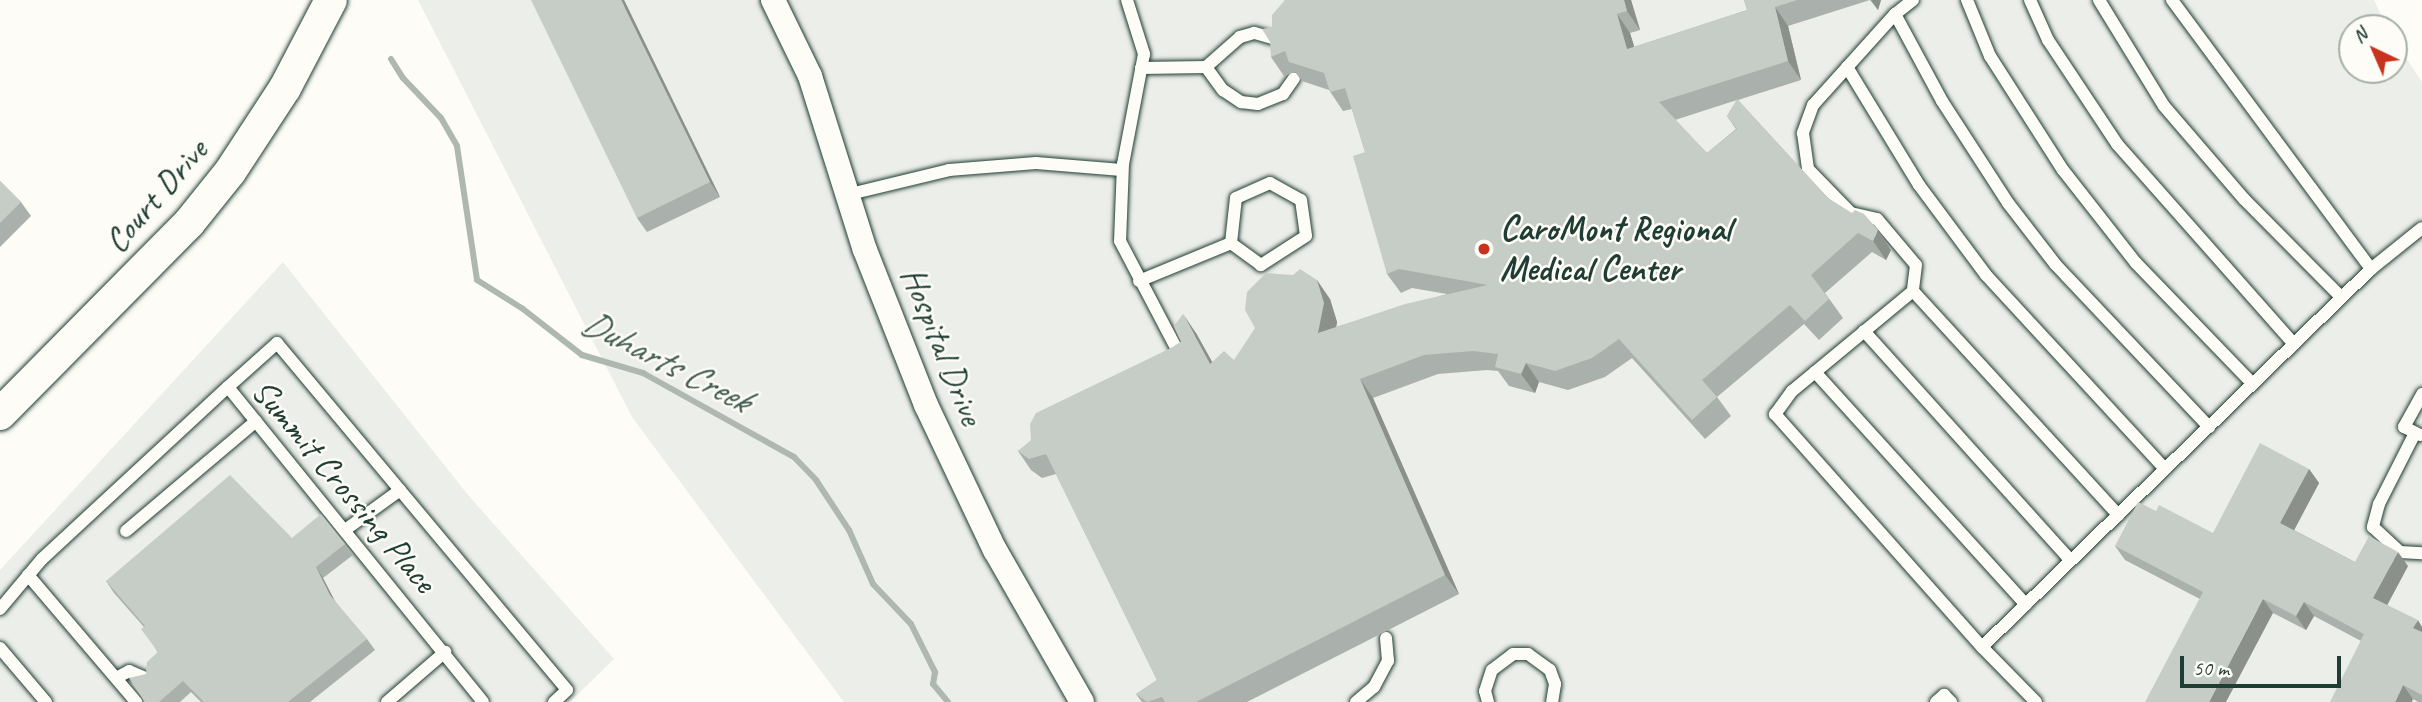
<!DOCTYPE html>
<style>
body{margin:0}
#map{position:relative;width:2422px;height:702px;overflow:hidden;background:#fdfcf7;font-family:Caveat,sans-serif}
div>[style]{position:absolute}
.built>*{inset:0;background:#eceee9}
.stream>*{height:6px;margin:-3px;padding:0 3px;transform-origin:3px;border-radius:3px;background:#aeb8b1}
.roads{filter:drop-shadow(0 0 2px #1f3d34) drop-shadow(0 0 2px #1f3d34)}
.service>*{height:12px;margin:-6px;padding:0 6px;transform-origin:6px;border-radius:6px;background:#fdfcf7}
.minor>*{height:24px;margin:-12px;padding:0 12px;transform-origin:12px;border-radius:12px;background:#fdfcf7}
.tertiary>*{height:32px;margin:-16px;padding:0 16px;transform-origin:16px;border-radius:16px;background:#fdfcf7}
.wall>*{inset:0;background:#aab0ab}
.shaded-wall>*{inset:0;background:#8b908b}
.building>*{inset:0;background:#c6cdc7}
.dots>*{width:19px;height:19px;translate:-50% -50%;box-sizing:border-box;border:4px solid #fdfcf7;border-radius:50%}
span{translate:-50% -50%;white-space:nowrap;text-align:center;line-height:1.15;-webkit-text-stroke:5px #fdfcf7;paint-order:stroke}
.street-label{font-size:35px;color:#1f3d34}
.poi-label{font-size:35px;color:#1f3d34;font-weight:700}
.left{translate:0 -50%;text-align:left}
.water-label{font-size:37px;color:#435c53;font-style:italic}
.north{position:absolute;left:2338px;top:14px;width:70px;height:70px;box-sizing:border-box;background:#fdfcf7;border:2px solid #a4b0a9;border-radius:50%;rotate:316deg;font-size:19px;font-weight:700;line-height:28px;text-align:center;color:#1f3d34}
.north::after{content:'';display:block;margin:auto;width:24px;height:32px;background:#c8321e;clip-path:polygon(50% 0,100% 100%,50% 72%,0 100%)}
.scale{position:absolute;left:2180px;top:656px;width:161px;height:32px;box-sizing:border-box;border:4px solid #1f3d34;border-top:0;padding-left:9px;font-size:21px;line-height:24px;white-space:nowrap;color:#1f3d34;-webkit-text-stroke:5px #fdfcf7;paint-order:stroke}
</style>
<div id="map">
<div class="built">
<div style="clip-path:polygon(418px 0,2374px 0,2387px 28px,2352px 28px,2352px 70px,2394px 70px,2394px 39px,2422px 82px,2422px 702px,844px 702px,632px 417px)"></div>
<div style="clip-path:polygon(283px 262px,468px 495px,614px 659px,570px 702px,0 702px,0 570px)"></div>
</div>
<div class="stream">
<div style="left:391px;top:59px;width:22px;rotate:58deg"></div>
<div style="left:403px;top:78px;width:55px;rotate:46.5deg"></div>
<div style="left:441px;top:118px;width:32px;rotate:60deg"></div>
<div style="left:457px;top:146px;width:135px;rotate:81.5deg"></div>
<div style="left:477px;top:280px;width:54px;rotate:32.2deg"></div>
<div style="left:523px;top:309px;width:75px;rotate:37.9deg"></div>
<div style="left:582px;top:355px;width:64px;rotate:16.4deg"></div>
<div style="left:643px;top:373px;width:173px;rotate:29.1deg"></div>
<div style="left:794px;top:457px;width:32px;rotate:46deg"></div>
<div style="left:816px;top:480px;width:60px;rotate:56.6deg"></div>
<div style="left:849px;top:530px;width:59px;rotate:66deg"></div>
<div style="left:873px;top:584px;width:55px;rotate:46.5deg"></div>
<div style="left:911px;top:624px;width:54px;rotate:63.4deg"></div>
<div style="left:935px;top:672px;width:12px;rotate:99deg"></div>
<div style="left:933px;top:684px;width:23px;rotate:50deg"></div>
</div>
<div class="roads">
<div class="service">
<div style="left:1127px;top:0;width:57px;rotate:72.5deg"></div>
<div style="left:1144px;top:54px;width:112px;rotate:100.8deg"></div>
<div style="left:1123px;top:164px;width:77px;rotate:92.2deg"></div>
<div style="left:1120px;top:241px;width:133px;rotate:62.3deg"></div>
<div style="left:1913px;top:0;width:23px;rotate:142deg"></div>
<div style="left:1895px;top:14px;width:122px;rotate:132deg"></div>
<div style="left:1813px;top:105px;width:30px;rotate:110deg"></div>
<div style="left:1803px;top:133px;width:36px;rotate:82deg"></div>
<div style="left:1808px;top:169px;width:62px;rotate:45.7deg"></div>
<div style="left:1851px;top:213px;width:27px;rotate:13deg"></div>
<div style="left:1877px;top:219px;width:60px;rotate:49.7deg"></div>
<div style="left:1916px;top:265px;width:26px;rotate:97deg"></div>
<div style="left:1913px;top:291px;width:157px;rotate:140.4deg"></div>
<div style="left:1792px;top:391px;width:29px;rotate:126deg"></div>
<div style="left:1775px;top:414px;width:312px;rotate:48.4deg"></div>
<div style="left:1982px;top:647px;width:542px;rotate:-44.18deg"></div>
<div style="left:2371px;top:269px;width:65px;rotate:-38.8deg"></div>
<div style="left:1967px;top:0;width:61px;rotate:67.7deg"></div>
<div style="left:1990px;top:56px;width:135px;rotate:57.4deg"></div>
<div style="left:2063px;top:170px;width:118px;rotate:51.9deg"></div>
<div style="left:2136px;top:263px;width:168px;rotate:46deg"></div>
<div style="left:2030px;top:0;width:44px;rotate:65.8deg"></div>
<div style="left:2048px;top:40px;width:125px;rotate:56.4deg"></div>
<div style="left:2117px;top:144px;width:267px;rotate:48.5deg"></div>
<div style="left:2099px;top:0;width:124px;rotate:58.5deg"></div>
<div style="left:2164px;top:106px;width:123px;rotate:49.3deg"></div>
<div style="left:2244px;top:199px;width:138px;rotate:45.3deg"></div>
<div style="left:2172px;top:0;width:335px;rotate:53.5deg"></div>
<div style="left:1895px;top:14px;width:99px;rotate:61.6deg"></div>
<div style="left:1942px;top:101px;width:121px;rotate:57.1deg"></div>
<div style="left:2008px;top:203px;width:78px;rotate:52.3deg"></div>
<div style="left:2056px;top:265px;width:223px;rotate:46.6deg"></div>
<div style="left:1279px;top:40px;width:26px;rotate:-164deg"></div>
<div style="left:1254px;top:33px;width:15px;rotate:164deg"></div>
<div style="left:1240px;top:37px;width:45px;rotate:138.6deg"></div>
<div style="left:1206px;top:67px;width:29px;rotate:54deg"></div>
<div style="left:1223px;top:90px;width:22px;rotate:34deg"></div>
<div style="left:1241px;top:102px;width:17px;rotate:7deg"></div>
<div style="left:1258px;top:104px;width:27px;rotate:-22deg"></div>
<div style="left:1283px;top:94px;width:19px;rotate:-55deg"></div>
<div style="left:1847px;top:67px;width:138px;rotate:58.6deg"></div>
<div style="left:1919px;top:185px;width:112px;rotate:53.3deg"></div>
<div style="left:1986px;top:275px;width:264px;rotate:47.3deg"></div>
<div style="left:1141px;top:68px;width:65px;rotate:-0.9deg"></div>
<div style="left:846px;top:195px;width:106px;rotate:-13.6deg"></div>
<div style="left:949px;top:170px;width:87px;rotate:-4.6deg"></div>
<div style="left:1036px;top:163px;width:86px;rotate:4.7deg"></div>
<div style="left:1139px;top:281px;width:100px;rotate:-22.4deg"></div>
<div style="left:1231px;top:243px;width:45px;rotate:-83.7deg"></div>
<div style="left:1236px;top:198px;width:37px;rotate:-24deg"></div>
<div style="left:1270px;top:183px;width:35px;rotate:29deg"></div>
<div style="left:1301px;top:200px;width:36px;rotate:82deg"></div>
<div style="left:1306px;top:236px;width:54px;rotate:147.2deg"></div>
<div style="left:1261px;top:265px;width:37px;rotate:-144deg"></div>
<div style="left:1913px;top:291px;width:304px;rotate:47.5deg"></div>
<div style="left:1864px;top:331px;width:309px;rotate:48deg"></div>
<div style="left:1815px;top:372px;width:314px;rotate:47.8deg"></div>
<div style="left:228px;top:387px;width:66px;rotate:-41.9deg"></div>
<div style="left:277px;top:343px;width:452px;rotate:50.1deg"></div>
<div style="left:567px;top:690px;width:18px;rotate:137deg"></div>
<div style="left:2415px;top:433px;width:80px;rotate:116.9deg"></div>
<div style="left:2379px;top:504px;width:24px;rotate:105deg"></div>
<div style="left:2373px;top:527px;width:37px;rotate:43deg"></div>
<div style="left:2400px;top:552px;width:22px;rotate:3deg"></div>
<div style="left:2420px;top:435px;width:18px;rotate:-153deg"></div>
<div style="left:2404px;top:427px;width:38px;rotate:-61deg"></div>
<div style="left:345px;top:530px;width:68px;rotate:-36deg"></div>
<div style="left:126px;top:531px;width:170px;rotate:-40.2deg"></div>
<div style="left:28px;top:575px;width:167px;rotate:49.6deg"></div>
<div style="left:0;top:609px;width:65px;rotate:-50deg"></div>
<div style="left:42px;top:559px;width:253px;rotate:-42.8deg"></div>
<div style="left:228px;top:387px;width:405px;rotate:51deg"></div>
<div style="left:1982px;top:647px;width:77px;rotate:45.5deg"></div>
<div style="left:0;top:648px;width:71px;rotate:49.6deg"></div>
<div style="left:116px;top:678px;width:15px;rotate:-28deg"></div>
<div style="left:129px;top:671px;width:21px;rotate:23deg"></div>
<div style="left:387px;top:702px;width:77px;rotate:-40.8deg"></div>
<div style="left:1356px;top:702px;width:23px;rotate:-40deg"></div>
<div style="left:1374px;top:687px;width:30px;rotate:-62deg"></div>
<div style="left:1388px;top:661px;width:23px;rotate:-95deg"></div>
<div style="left:1488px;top:702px;width:11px;rotate:-105deg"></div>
<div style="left:1485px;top:691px;width:22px;rotate:-72deg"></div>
<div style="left:1492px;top:670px;width:26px;rotate:-37deg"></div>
<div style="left:1513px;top:654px;width:15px"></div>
<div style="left:1528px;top:654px;width:27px;rotate:36deg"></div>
<div style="left:1550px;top:670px;width:15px;rotate:70deg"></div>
<div style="left:1555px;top:684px;width:18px;rotate:99deg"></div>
<div style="left:1936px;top:702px;width:11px;rotate:-41deg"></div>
<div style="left:1944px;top:695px;width:10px;rotate:45deg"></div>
</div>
<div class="minor">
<div style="left:773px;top:0;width:85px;rotate:64deg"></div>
<div style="left:810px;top:76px;width:182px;rotate:72.5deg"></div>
<div style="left:865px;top:250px;width:167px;rotate:68.5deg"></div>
<div style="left:926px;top:405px;width:161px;rotate:64.6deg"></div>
<div style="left:995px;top:550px;width:175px;rotate:60.2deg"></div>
</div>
<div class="tertiary">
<div style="left:0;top:414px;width:269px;rotate:-45.3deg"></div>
<div style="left:189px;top:223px;width:65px;rotate:-51.2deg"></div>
<div style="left:230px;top:172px;width:100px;rotate:-56.8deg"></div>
<div style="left:285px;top:88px;width:99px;rotate:-62.4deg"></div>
</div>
</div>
<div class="wall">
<div style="clip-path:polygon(624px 0,720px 197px,647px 232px,637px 218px)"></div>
<div style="clip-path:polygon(evenodd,1285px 0,1631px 0,1640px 30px,1630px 33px,1634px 47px,1747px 10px,1744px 0,1881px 0,1878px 10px,1870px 0,1788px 26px,1801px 80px,1738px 100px,1828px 198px,1891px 250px,1886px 260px,1872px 252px,1825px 293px,1843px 318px,1819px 340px,1804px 324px,1717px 397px,1731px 416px,1705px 439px,1632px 358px,1605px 377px,1568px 390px,1539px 382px,1535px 393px,1509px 386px,1498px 371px,1487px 370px,1438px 374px,1373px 398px,1459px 594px,1247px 702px,1142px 702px,1136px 694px,1157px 680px,1056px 474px,1042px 478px,1031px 470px,1018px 451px,1173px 347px,1196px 333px,1212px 362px,1234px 360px,1330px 299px,1337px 322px,1336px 327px,1447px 294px,1412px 288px,1401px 293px,1387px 274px,1365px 152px,1352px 109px,1343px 111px,1329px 90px,1302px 81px,1295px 72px,1284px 76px,1271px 57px,1272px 27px,1285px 0,1737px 100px,1727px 116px,1736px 129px,1707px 153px,1675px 120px,1737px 100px)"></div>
<div style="clip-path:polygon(0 181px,21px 202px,31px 216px,0 247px)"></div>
<div style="clip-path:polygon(2309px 469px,2319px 483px,2294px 530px,2355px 562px,2408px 566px,2387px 605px,2422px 627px,2422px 702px,2418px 702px,2413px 699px,2361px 641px,2314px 616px,2306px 630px,2273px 613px,2200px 599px,2125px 560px,2115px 546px,2213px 533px)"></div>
<div style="clip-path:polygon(292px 538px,345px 544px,353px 555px,323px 578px,335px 602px,367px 639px,375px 650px,310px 702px,201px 702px,191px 692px,180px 702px,145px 702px,146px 674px,158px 653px,144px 627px,114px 593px,106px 581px)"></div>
</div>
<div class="shaded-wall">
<div style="clip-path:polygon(621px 0,624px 0,720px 197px,710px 182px)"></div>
<div style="clip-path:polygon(1624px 0,1631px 0,1640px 30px,1627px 11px)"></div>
<div style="clip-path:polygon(1871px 0,1881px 0,1878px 10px)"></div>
<div style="clip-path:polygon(1775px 7px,1788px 26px,1801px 80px,1788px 61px)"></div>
<div style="clip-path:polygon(1617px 14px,1630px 33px,1641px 68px,1627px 49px)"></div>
<div style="clip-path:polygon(1878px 230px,1891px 250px,1886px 260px,1873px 241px)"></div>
<div style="clip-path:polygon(1317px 280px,1330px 299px,1337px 322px,1332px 353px,1318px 333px)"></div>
<div style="clip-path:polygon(1183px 314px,1196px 333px,1224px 383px,1210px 364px)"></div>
<div style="clip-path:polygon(1526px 363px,1539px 382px,1535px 393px,1521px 374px)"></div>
<div style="clip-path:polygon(1360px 379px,1373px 398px,1459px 594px,1445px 575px)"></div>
<div style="clip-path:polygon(2309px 469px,2319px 483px,2290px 538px,2280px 523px)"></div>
<div style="clip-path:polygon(2398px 552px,2408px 566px,2383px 613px,2373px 598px)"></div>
<div style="clip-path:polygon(316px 567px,323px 578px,338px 607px,330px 595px)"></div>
<div style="clip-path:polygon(2263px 599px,2273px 613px,2226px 702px,2209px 702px)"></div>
<div style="clip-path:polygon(2304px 602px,2314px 616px,2306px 630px,2296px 616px)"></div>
<div style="clip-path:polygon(2418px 620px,2422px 627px,2422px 641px,2413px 628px)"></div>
<div style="clip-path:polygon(2403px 685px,2413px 699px,2412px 702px,2395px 702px)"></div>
</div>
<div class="building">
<div style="clip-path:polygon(531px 0,621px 0,710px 182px,637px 218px)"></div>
<div style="clip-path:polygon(1285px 0,1624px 0,1627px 11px,1617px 14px,1627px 49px,1747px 10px,1744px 0,1797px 0,1775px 7px,1788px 61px,1659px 102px,1707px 153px,1737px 129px,1727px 116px,1737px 99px,1828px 198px,1852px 213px,1855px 210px,1864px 214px,1878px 230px,1873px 241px,1858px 233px,1811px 275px,1829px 299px,1805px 321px,1790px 305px,1702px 380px,1717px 397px,1692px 420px,1619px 339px,1592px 358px,1555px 371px,1526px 363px,1521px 374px,1495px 367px,1498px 354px,1473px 351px,1424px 355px,1360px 379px,1445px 575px,1196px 702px,1165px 702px,1162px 697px,1147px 702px,1136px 694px,1157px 680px,1046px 454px,1029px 459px,1018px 451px,1031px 440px,1030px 424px,1036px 413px,1173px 347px,1181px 342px,1174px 326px,1183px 314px,1210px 364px,1224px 351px,1234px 360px,1255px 328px,1245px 310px,1247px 292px,1266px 273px,1293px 275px,1300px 269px,1317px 280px,1324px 303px,1318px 333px,1405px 304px,1488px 285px,1399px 269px,1387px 274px,1353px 156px,1365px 152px,1345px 88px,1330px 92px,1324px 73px,1289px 62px,1285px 51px,1271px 57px,1270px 42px,1262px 29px,1272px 27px,1272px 15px)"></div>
<div style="clip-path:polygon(0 181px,21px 202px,0 223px)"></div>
<div style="clip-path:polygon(2260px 443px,2309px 469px,2280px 523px,2355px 562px,2369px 536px,2398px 552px,2373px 598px,2418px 620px,2413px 628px,2422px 632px,2422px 695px,2403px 685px,2395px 702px,2330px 702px,2364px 634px,2304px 602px,2296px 616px,2263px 599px,2209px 702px,2145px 702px,2203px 592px,2115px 546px,2138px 502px,2156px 511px,2159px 505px,2213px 533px)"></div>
<div style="clip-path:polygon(230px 475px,292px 538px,321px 514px,345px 544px,316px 567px,330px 595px,367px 639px,288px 702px,204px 702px,183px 681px,159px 702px,145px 702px,129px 678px,146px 674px,147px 662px,158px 652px,141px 629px,145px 626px,106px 581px)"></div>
</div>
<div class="dots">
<div style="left:1484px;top:249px;background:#c8321e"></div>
</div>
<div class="street-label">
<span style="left:156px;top:196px;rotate:-49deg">Court Drive</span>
<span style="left:942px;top:346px;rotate:68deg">Hospital Drive</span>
<span style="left:344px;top:486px;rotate:50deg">Summit Crossing Place</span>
</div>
<div class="poi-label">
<span class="left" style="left:1500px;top:249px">CaroMont Regional<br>Medical Center</span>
</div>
<div class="water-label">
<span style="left:666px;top:361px;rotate:27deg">Duharts Creek</span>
</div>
<div class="north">N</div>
<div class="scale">50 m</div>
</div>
